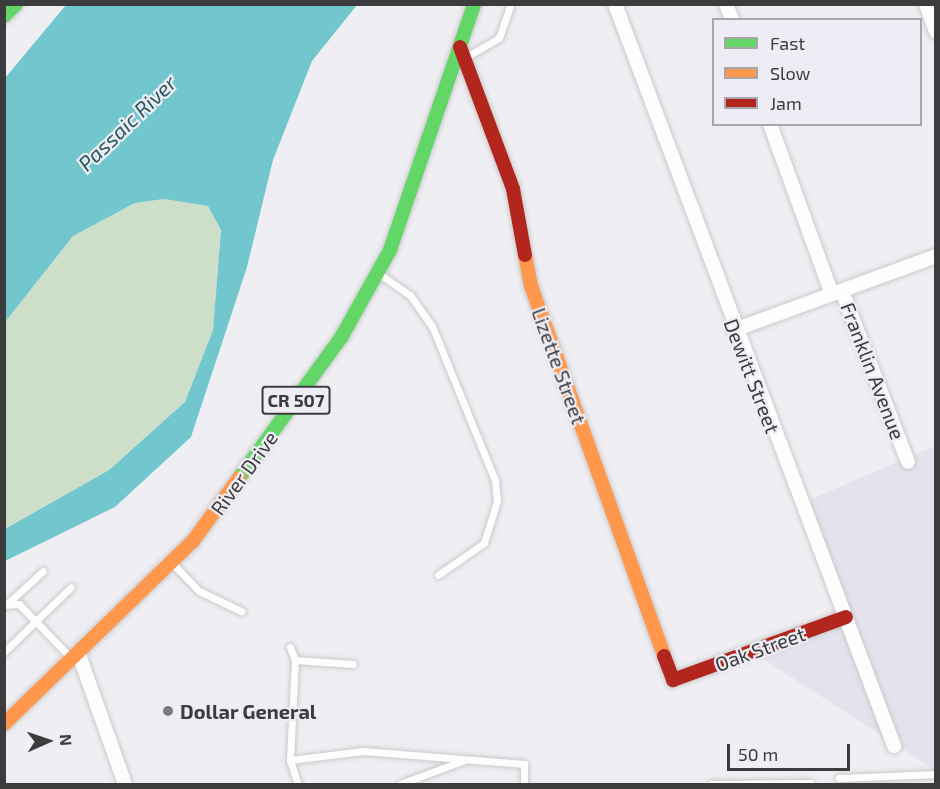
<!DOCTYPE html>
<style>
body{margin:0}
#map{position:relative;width:940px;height:789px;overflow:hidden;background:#efeff3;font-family:"Exo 2",sans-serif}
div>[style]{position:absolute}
.built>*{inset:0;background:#e4e3ed}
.green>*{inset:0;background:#cddec9}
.water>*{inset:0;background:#72c7cf}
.roads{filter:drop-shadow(0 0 2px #cacacc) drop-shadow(0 0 2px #cacacc)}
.lane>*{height:7px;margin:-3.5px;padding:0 3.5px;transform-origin:3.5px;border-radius:3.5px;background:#fdfdfd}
.street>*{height:14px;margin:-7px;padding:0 7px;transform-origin:7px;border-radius:7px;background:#fdfdfd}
.fast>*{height:14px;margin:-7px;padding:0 7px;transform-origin:7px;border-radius:7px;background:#63d668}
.slow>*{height:14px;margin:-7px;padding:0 7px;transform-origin:7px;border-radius:7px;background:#ff974d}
.jam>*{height:14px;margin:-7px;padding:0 7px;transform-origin:7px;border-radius:7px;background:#b3261e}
.dots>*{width:16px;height:16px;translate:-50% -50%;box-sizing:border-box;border:3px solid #eeedf5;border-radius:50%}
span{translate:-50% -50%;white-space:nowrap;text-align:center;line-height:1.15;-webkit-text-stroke:4.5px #eeedf5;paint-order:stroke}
.shield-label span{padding:2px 4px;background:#eeedf5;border:2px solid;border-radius:4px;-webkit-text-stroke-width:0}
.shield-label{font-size:18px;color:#3c3c3f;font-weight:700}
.street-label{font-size:20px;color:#3c3c3f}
.poi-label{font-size:20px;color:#3c3c3f;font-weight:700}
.left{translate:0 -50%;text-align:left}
.water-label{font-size:21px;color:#24575b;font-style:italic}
.frame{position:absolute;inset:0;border:6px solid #3c3c3f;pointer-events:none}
.legend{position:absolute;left:712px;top:18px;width:210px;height:108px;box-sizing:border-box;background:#eeedf5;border:2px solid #a7a6ac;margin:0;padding:8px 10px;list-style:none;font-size:18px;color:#3c3c3f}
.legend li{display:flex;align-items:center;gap:12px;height:30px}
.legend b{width:30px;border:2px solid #a7a6ac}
.north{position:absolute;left:18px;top:711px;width:60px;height:60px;-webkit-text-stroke:4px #eeedf5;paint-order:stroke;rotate:87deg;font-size:16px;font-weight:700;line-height:24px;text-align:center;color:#3c3c3f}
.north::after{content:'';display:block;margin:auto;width:21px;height:27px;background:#3c3c3f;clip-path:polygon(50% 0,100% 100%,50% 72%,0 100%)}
.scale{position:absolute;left:727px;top:744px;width:123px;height:27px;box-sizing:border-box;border:3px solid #3c3c3f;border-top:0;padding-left:8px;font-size:18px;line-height:21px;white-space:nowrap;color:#3c3c3f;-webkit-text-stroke:4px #eeedf5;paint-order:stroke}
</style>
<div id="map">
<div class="built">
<div style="clip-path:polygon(935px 446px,935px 781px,929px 766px,763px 659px,851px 621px,809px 500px)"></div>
</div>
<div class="green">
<div style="clip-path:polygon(164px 199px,208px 206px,221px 230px,213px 330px,185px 402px,109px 470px,5px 529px,4px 322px,73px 236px,135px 203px)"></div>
</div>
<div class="water">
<div style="clip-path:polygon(66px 5px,357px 5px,312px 61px,273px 160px,247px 267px,191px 437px,115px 507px,5px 561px,5px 529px,109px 470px,185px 402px,213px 330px,221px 230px,208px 206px,164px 199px,135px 203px,73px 236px,5px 322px,5px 78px)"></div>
</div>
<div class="roads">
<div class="lane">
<div style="left:466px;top:57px;width:38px;rotate:-30deg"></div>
<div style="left:499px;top:38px;width:36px;rotate:-71deg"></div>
<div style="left:381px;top:275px;width:35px;rotate:35deg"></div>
<div style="left:410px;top:295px;width:38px;rotate:55deg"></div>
<div style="left:432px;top:326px;width:166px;rotate:67.8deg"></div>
<div style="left:495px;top:480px;width:21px;rotate:85deg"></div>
<div style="left:497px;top:501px;width:44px;rotate:107.2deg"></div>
<div style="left:484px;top:543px;width:56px;rotate:145.2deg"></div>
<div style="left:173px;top:564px;width:37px;rotate:46deg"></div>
<div style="left:199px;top:591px;width:47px;rotate:25.5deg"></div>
<div style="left:8px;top:603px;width:47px;rotate:-42.4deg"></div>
<div style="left:4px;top:605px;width:15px;rotate:-4deg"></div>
<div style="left:19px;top:604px;width:72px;rotate:46.1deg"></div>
<div style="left:290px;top:647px;width:14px;rotate:69deg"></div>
<div style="left:295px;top:660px;width:100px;rotate:92.9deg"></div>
<div style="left:290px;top:760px;width:74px;rotate:-7deg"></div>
<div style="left:363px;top:751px;width:162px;rotate:4.6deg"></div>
<div style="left:524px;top:764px;width:20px;rotate:90deg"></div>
<div style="left:4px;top:652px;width:93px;rotate:-44.1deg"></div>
<div style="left:295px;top:660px;width:58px;rotate:3.9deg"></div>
<div style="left:290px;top:760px;width:25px;rotate:72deg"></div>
<div style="left:839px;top:778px;width:97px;rotate:-2.4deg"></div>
<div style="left:400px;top:784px;width:69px;rotate:-20.3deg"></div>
<div style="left:711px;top:784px;width:99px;rotate:-0.6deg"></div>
</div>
<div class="street">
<div style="left:615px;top:4px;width:793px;rotate:69.39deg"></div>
<div style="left:726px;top:4px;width:17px;rotate:69deg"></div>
<div style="left:926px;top:4px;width:29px;rotate:70deg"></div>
<div style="left:770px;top:124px;width:181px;rotate:70deg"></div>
<div style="left:842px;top:291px;width:183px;rotate:68.9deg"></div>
<div style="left:734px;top:330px;width:215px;rotate:-20.1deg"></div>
<div style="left:78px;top:652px;width:140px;rotate:70.4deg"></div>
</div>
<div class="fast">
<div style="left:4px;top:16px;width:17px;rotate:-45deg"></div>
<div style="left:239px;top:478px;width:175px;rotate:-54deg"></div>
<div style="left:342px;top:336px;width:98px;rotate:-60.8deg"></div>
<div style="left:390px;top:250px;width:260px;rotate:-71.1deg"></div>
</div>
<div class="slow">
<div style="left:525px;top:255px;width:32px;rotate:79deg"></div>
<div style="left:531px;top:286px;width:393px;rotate:70.2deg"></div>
<div style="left:4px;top:724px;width:263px;rotate:-44.1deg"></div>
<div style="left:193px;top:541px;width:78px;rotate:-53.9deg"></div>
</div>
<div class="jam">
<div style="left:460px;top:47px;width:152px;rotate:69.5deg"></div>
<div style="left:513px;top:189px;width:67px;rotate:79.7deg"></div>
<div style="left:664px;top:656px;width:26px;rotate:69deg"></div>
<div style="left:673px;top:680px;width:184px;rotate:-20deg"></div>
</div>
</div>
<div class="dots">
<div style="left:168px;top:711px;background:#7b7b7e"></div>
</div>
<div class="shield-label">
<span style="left:296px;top:400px">CR 507</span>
</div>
<div class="street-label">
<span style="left:559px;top:366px;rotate:70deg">Lizette Street</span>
<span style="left:873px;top:371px;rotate:69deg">Franklin Avenue</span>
<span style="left:752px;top:376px;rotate:69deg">Dewitt Street</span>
<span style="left:244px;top:473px;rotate:-54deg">River Drive</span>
<span style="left:760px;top:649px;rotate:-20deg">Oak Street</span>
</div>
<div class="poi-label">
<span class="left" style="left:180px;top:711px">Dollar General</span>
</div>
<div class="water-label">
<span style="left:127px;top:123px;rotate:-44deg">Passaic River</span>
</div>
<div class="frame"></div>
<ul class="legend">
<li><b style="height:8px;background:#63d668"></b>Fast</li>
<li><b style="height:8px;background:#ff974d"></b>Slow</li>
<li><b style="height:8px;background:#b3261e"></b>Jam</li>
</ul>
<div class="north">N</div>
<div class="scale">50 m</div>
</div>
